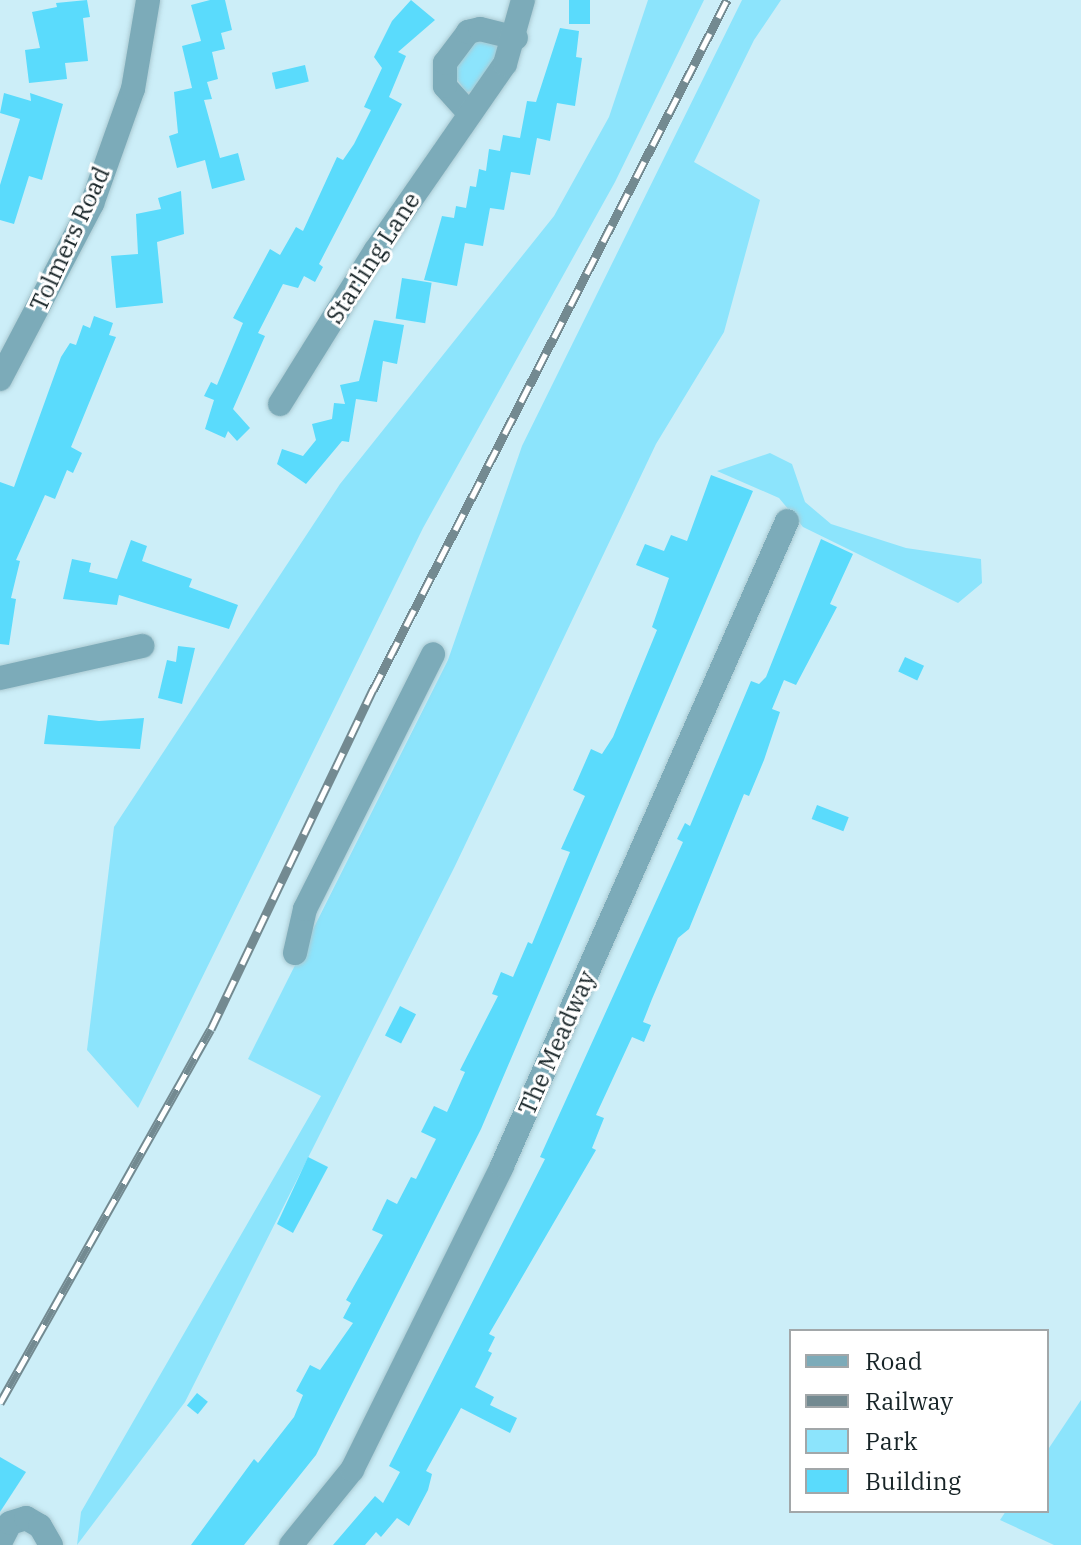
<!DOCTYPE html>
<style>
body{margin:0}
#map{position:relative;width:1081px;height:1545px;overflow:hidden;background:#cceef8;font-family:"IBM Plex Serif",serif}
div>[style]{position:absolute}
.green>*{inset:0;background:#8ce4fc}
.building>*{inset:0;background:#5adbfc;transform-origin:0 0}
.roads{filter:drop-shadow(0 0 2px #abcad2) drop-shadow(0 0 2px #abcad2)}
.minor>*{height:24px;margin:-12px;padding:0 12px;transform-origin:12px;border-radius:12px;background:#7cabb9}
.rail>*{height:9px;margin-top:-4.5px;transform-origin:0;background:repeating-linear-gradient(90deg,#fff 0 18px,#738a91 0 36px);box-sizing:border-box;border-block:2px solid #738a91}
span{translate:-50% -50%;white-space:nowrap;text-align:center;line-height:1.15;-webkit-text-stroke:6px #fff;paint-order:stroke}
.street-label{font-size:24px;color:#172427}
.legend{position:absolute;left:789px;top:1329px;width:260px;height:184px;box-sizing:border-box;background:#fff;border:2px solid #a2a7a9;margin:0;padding:10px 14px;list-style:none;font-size:24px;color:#172427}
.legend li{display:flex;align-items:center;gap:16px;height:40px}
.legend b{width:40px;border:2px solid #a2a7a9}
</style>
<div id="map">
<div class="green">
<div style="clip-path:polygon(648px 0,704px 0,615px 182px,423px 528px,138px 1108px,87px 1050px,114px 827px,340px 484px,554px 216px,609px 117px)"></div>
<div style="clip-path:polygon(742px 0,781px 0,754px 40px,694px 162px,760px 200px,724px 332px,656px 444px,455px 866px,185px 1402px,77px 1545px,81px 1512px,321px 1096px,248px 1059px,448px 660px,522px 446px)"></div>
<div style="clip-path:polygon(475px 38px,496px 45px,500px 53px,474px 91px,466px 92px,450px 69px)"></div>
<div style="clip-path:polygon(770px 453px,792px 464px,805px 502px,831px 524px,906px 548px,981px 559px,982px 583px,958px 603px,803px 527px,779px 498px,717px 471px)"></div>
<div style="clip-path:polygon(1081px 1400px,1081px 1545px,1054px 1545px,1000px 1520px,1006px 1511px,1047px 1511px,1047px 1451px)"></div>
</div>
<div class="building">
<div style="clip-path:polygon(87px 0,90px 17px,83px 18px,88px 61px,65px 63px,67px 79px,29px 83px,25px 50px,40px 48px,32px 12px,57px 7px,56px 3px)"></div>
<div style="clip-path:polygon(210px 0,225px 0,232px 30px,221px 33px,225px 49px,212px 52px,218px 79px,207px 82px,212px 99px,204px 100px,220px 158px,238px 153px,245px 180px,212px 189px,205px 160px,177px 168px,169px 136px,178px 133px,174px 92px,192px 88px,182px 46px,201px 41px,191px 5px)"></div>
<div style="clip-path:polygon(411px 0,435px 20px,398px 52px,406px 56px,389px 97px,402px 104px,319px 264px,323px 267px,315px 282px,304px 276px,298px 288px,283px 284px,258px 333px,265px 336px,233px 409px,250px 428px,237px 441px,228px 431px,225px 438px,205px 429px,214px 400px,204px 396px,211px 382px,217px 385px,243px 323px,233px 318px,270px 249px,280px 255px,296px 227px,303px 231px,337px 157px,343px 160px,354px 144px,371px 110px,364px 107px,382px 68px,374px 57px,392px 21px)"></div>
<div style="left:569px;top:0;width:21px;height:24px"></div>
<div style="clip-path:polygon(560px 28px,579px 31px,576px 57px,582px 58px,575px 106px,557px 103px,550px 141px,537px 138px,530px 175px,511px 172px,504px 210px,490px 208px,483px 246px,465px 243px,457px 286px,424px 280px,442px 216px,454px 218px,456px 206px,466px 208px,470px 186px,476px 187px,479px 169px,486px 171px,489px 149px,500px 151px,503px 135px,520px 138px,527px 101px,536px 102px)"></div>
<div style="left:305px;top:65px;width:17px;height:34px;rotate:77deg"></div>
<div style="clip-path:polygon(4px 93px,31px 101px,30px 93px,63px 104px,42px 180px,29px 176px,14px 224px,0 220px,0 185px,20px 119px,0 113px)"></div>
<div style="clip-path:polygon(181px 191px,184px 234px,157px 242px,163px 303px,116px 308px,111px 256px,138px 254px,136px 214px,161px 209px,158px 198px)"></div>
<div style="left:402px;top:278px;width:30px;height:41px;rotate:9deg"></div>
<div style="clip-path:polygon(94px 316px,113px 323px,109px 335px,116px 337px,71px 447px,82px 453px,73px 473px,67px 470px,55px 499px,45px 495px,16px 560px,20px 561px,11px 598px,16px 599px,9px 645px,0 644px,0 482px,14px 487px,61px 357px,70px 343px,76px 345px,83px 325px,90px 328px)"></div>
<div style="clip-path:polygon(374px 320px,404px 325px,397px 364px,383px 361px,377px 402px,356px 399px,349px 442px,342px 441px,306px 484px,277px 464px,282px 449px,303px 456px,316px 440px,312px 424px,332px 419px,334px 403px,345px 404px,340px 385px,359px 381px)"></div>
<div style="clip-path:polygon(711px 475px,753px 491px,481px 1129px,316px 1455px,244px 1545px,191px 1545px,254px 1459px,258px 1463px,294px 1417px,303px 1395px,296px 1391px,310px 1365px,320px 1370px,353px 1323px,343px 1318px,351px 1303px,346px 1300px,383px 1235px,372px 1230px,387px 1199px,397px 1204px,411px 1177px,416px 1179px,436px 1139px,421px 1132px,434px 1106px,447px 1112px,465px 1072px,460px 1070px,498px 996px,492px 994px,501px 972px,513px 977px,528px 942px,532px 944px,570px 852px,561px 849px,585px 796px,573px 790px,591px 749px,602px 754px,613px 737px,657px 630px,652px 627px,669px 578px,636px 565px,645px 544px,664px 551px,671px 535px,687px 541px)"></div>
<div style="clip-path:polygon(821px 539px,853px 554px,830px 604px,837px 607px,796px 685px,784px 680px,772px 709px,780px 712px,764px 760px,749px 796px,744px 794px,689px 929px,678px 938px,652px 999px,643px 1022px,651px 1025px,644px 1042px,632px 1037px,596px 1115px,604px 1118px,592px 1148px,596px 1150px,489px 1334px,495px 1337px,488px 1351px,492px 1353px,475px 1387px,494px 1397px,490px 1405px,517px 1418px,510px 1433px,461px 1408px,426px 1471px,432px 1474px,428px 1490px,409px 1526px,397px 1518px,381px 1537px,376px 1532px,365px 1545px,333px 1545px,375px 1496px,383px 1503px,400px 1472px,389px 1466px,545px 1159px,540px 1157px,683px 842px,677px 839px,685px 823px,690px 826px,751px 681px,759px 684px,766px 677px)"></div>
<div style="clip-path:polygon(131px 540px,147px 546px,142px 561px,192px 579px,189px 587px,238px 605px,229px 629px,119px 595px,117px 605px,63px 599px,72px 559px,91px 563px,89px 572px,117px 579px)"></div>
<div style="clip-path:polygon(178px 646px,195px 648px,182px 704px,158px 698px,167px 660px,176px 662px)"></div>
<div style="left:905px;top:657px;width:21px;height:16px;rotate:25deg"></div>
<div style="clip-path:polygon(48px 715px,99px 721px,144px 718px,140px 749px,44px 744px)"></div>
<div style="left:817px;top:805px;width:34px;height:15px;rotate:21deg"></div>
<div style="left:400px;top:1006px;width:18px;height:33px;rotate:27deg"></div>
<div style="clip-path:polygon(308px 1157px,328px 1167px,293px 1233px,277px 1224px)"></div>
<div style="left:197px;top:1393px;width:14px;height:16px;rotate:39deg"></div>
<div style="clip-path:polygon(0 1457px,26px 1472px,0 1512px)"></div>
</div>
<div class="roads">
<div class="minor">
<div style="left:469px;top:113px;width:36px;rotate:-132deg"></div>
<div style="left:445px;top:86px;width:23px;rotate:-90deg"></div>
<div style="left:445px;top:63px;width:39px;rotate:-53deg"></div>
<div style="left:468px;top:32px;width:12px;rotate:-14deg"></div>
<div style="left:480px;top:29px;width:37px;rotate:14deg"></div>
<div style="left:0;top:379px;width:198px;rotate:-62.3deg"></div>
<div style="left:92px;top:204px;width:122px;rotate:-70.4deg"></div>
<div style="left:133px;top:89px;width:90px;rotate:-80.4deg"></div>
<div style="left:280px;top:404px;width:181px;rotate:-58.1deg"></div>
<div style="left:376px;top:250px;width:226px;rotate:-55.3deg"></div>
<div style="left:505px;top:64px;width:66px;rotate:-74.3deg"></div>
<div style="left:0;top:678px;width:146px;rotate:-12.7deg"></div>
<div style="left:295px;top:953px;width:45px;rotate:-77.2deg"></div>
<div style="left:305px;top:909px;width:285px;rotate:-63.3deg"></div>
<div style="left:0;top:1543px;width:22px;rotate:-63deg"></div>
<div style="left:10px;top:1523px;width:17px;rotate:-17deg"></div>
<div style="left:26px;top:1518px;width:16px;rotate:30deg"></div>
<div style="left:40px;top:1526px;width:22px;rotate:60deg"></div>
<div style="left:291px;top:1545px;width:97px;rotate:-50.9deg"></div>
<div style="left:352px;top:1470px;width:339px;rotate:-63.7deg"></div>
<div style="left:502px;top:1166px;width:705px;rotate:-66.16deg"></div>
</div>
</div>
<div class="rail">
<div style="left:0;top:1403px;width:429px;rotate:-60.6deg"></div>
<div style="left:211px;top:1029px;width:376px;rotate:-64.5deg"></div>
<div style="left:373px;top:690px;width:776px;rotate:-62.84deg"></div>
</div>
<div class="street-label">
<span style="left:70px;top:239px;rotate:-65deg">Tolmers Road</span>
<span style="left:373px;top:258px;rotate:-57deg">Starling Lane</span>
<span style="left:557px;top:1043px;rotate:-66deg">The Meadway</span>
</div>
<ul class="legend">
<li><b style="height:10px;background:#7cabb9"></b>Road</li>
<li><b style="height:10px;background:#738a91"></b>Railway</li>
<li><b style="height:22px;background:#8ce4fc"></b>Park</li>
<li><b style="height:22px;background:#5adbfc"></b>Building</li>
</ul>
</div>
